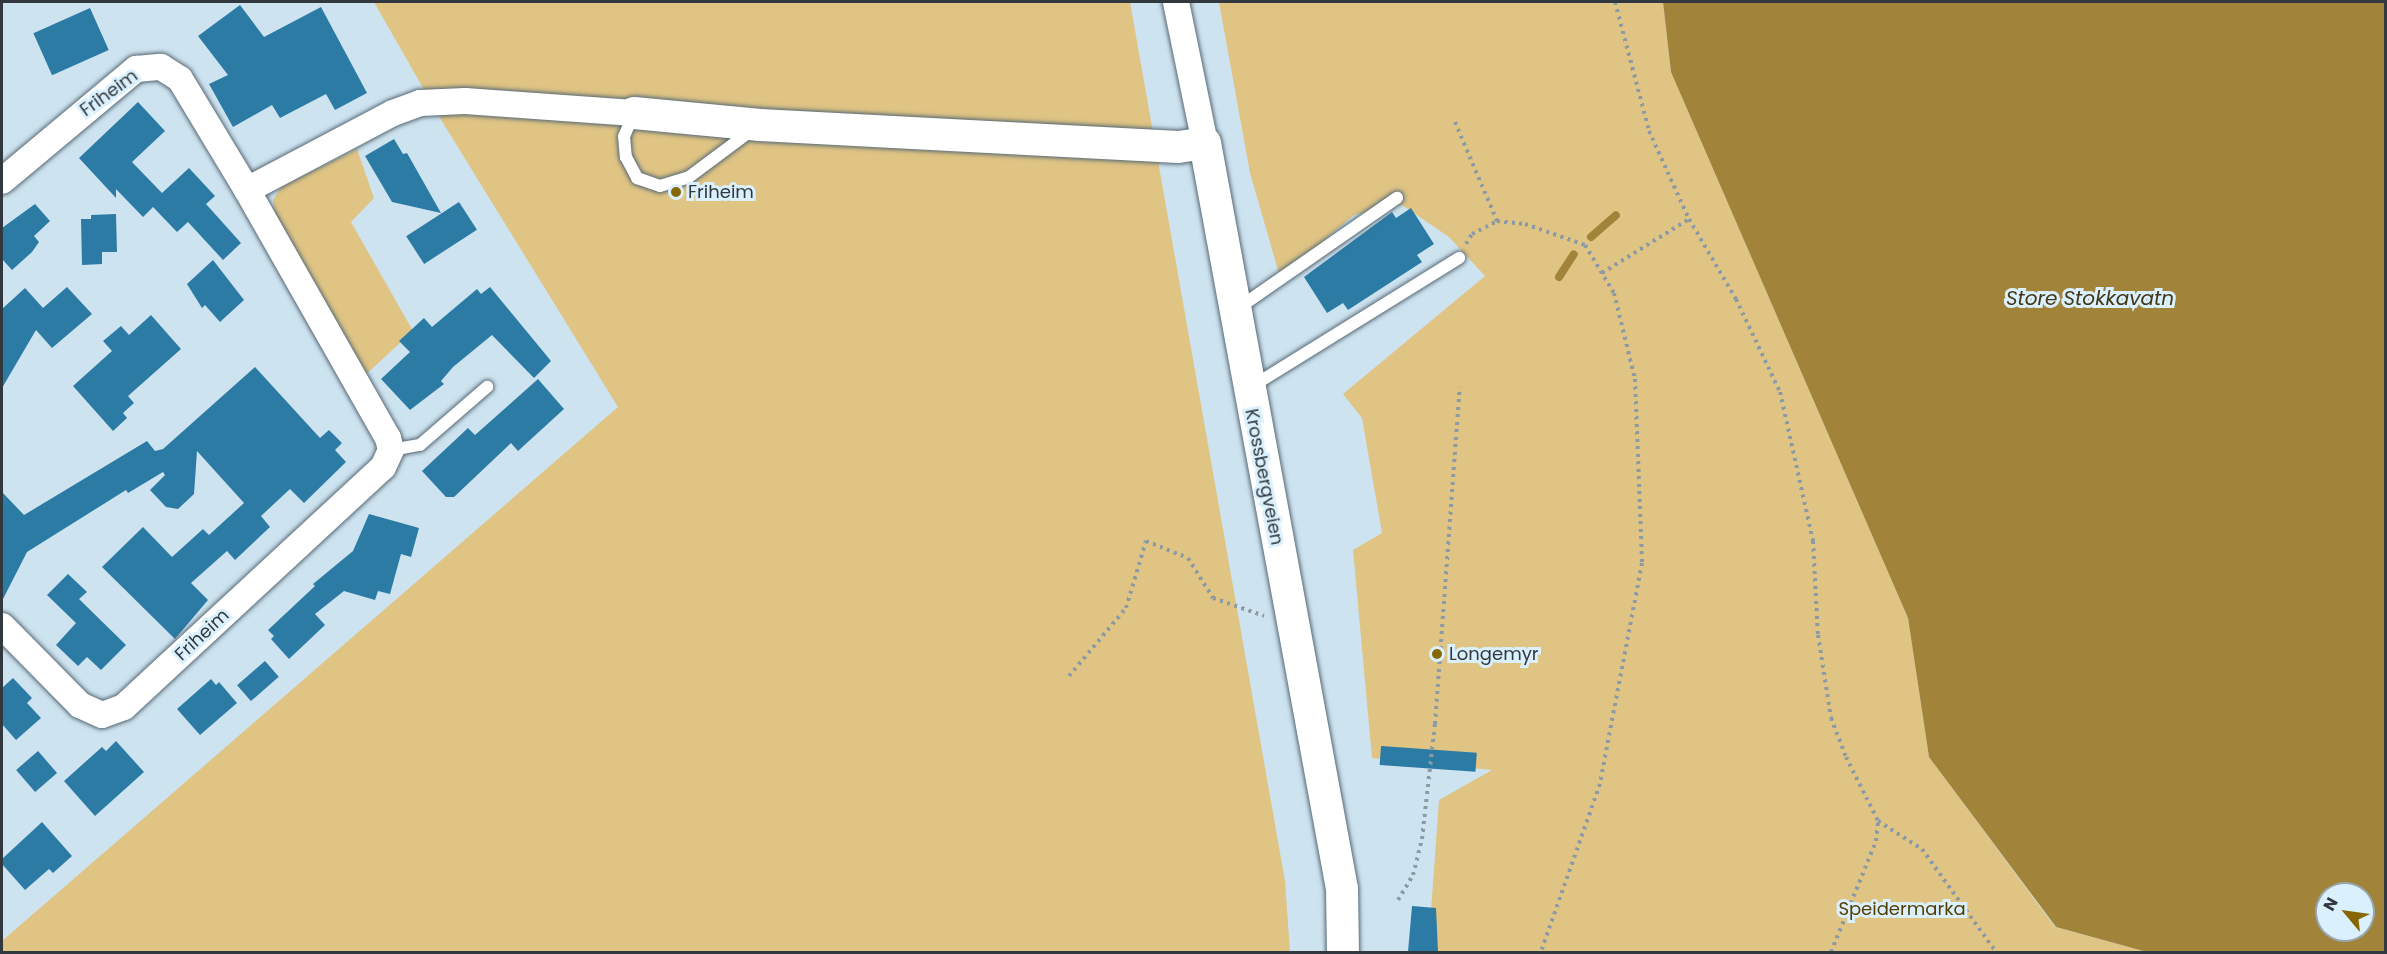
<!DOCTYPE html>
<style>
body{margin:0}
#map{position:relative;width:2387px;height:954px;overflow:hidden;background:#cee3f0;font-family:Poppins,sans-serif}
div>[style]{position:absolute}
.green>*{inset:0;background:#dfc484}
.water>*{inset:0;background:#a18439}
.stream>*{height:8px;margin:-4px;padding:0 4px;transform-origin:4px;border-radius:4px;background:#a18439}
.building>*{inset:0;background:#2b7ba5;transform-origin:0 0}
.path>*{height:4px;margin-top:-2px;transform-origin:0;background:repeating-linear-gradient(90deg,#8b9aa4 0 3px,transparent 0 7.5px)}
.roads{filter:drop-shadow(0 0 2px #576975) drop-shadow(0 0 2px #576975)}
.service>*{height:12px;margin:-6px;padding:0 6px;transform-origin:6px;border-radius:6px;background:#fff}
.minor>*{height:26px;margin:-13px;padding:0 13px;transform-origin:13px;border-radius:13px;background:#fff}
.tertiary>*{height:32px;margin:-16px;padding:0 16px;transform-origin:16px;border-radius:16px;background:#fff}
.dots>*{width:16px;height:16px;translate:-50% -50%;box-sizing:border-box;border:3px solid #dbf0fd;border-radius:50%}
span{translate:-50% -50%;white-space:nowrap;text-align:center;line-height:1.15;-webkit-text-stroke:6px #dbf0fd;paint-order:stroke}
.street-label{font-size:18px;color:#31393f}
.poi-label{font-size:18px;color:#31393f}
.left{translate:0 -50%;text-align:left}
.park-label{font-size:18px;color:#533e00}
.water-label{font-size:20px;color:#443716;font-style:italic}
.frame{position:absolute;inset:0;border:3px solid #31393f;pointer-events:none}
.north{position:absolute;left:2315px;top:882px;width:60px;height:60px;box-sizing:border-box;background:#dbf0fd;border:2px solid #97a7b1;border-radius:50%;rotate:299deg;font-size:16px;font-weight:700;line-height:24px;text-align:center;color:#31393f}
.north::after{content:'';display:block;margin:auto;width:21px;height:27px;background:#866701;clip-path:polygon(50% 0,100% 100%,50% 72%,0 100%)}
</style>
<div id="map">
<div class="green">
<div style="clip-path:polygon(374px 2px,1130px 2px,1285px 881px,1290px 952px,2px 952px,2px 941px,618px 407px,443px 123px)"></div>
<div style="clip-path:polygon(1219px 2px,1663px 2px,1671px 72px,1908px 618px,1929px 757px,2055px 927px,2147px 952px,1428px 952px,1439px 800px,1492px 770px,1372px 758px,1353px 550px,1382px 533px,1362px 418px,1343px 394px,1485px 276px,1449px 237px,1402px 205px,1354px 215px,1280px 277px,1250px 173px)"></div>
<div style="clip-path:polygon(357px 149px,374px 198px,351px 222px,413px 331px,362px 378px,275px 215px,273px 200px,281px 187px)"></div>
</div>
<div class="water">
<div style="clip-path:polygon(evenodd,1663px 2px,2385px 2px,2385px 952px,2147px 952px,2056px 927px,1929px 757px,1908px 618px,1671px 72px,1663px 2px,2327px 894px,2363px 894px,2363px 930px,2327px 930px,2327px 894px)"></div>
</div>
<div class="stream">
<div style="left:1591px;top:237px;width:33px;rotate:-41deg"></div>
<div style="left:1559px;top:277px;width:27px;rotate:-57deg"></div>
</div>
<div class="building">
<div style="clip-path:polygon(240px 5px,264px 37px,321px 7px,367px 93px,335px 110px,326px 94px,280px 118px,272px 105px,233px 127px,209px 84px,228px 75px,198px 36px)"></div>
<div style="left:90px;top:8px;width:46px;height:62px;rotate:66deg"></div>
<div style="clip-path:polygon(138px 102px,165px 131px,132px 162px,162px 193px,189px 168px,215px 196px,206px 204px,241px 243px,223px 260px,188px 222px,177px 232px,153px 207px,143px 217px,116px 189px,116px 198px,79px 158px)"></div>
<div style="clip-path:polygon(394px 139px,403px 154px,407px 153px,441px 213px,392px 202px,365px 156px)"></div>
<div style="left:459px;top:202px;width:33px;height:63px;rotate:57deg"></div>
<div style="clip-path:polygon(35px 204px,50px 221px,34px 236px,39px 242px,32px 252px,12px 270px,2px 259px,2px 228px)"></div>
<div style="clip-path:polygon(1411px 208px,1434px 244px,1417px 255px,1422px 262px,1348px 310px,1343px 303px,1327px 313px,1304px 277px,1392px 212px,1396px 218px)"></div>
<div style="clip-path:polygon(116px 214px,117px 252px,102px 252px,102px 264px,82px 265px,81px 219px,91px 219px,91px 215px)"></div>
<div style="clip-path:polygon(213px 260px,244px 300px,220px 322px,205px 305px,202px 308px,187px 284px)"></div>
<div style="clip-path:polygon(67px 287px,92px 314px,52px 348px,36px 330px,2px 388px,2px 309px,25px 288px,43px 308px)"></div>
<div style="clip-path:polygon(490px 287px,551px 361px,534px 378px,492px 335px,453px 367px,441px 381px,444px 384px,410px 410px,381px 379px,410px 352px,399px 341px,424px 318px,432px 327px,477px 289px,481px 294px)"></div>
<div style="clip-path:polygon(151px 315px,181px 349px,128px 396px,134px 403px,123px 413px,127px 418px,113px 431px,73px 386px,112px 351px,103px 341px,121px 326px,129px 335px)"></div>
<div style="clip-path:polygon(255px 367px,320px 438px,329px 430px,342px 443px,335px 450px,346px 462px,304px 503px,290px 489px,261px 516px,270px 527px,235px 560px,227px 551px,191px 583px,208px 600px,175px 639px,102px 567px,143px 527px,172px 557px,203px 529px,209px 535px,244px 503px,197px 451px,194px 494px,178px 509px,166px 507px,150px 490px,165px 475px,163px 472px,128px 493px,126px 490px,27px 552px,2px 601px,2px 492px,24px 515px,147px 441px,155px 451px,163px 449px)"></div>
<div style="clip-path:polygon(538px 379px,564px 409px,518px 451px,511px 443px,454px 497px,446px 497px,422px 471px,468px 428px,475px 435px)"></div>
<div style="clip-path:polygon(369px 514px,419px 528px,411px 557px,401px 554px,390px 594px,378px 591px,375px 600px,344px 591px,315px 614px,325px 625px,289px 659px,271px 639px,274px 636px,268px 630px,315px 586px,313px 584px,353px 551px)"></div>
<div style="clip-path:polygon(68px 574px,87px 592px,79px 599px,126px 645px,101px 670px,87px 657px,78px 666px,56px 645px,76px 623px,47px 595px)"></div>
<div style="left:265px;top:661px;width:21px;height:37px;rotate:49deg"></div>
<div style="clip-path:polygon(13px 678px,32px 698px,27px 703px,41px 718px,16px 740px,2px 724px,2px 688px)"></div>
<div style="clip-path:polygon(211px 679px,216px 685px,219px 682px,237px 703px,200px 735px,177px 709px)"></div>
<div style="clip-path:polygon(116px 741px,144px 772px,95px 816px,64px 781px,102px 747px,106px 751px)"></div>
<div style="left:1381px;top:746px;width:96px;height:19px;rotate:4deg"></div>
<div style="left:38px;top:751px;width:29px;height:29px;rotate:49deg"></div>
<div style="clip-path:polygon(42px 822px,72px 856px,53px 873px,49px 869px,25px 890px,2px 864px,2px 859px)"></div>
<div style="clip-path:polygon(1412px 906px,1436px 908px,1438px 952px,1408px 952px)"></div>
</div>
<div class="path">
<div style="left:1615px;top:2px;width:133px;rotate:75.2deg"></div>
<div style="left:1649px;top:131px;width:97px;rotate:65.6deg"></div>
<div style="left:1689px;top:219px;width:93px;rotate:59.6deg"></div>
<div style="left:1736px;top:299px;width:103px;rotate:64.7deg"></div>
<div style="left:1780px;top:392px;width:153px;rotate:77.5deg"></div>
<div style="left:1813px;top:541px;width:94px;rotate:87deg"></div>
<div style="left:1818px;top:635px;width:84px;rotate:81.1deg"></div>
<div style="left:1831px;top:718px;width:42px;rotate:69deg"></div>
<div style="left:1846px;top:757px;width:72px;rotate:63.4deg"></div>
<div style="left:1878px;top:821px;width:52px;rotate:32.5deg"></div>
<div style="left:1922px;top:849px;width:127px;rotate:54.3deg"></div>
<div style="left:1455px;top:122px;width:108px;rotate:67deg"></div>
<div style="left:1466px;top:244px;width:12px;rotate:-59deg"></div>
<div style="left:1472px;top:234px;width:28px;rotate:-27deg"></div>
<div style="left:1497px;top:221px;width:28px;rotate:6deg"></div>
<div style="left:1525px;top:224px;width:64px;rotate:19.3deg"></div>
<div style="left:1585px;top:245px;width:56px;rotate:58.9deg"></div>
<div style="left:1614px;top:293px;width:89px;rotate:76.3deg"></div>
<div style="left:1635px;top:379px;width:184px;rotate:87.8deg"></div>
<div style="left:1642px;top:563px;width:225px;rotate:100.8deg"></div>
<div style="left:1600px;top:784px;width:178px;rotate:109.4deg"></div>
<div style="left:1602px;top:273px;width:102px;rotate:-31.8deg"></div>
<div style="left:1069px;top:676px;width:89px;rotate:-50deg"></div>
<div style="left:1126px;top:608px;width:70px;rotate:-73.4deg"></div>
<div style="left:1146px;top:541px;width:45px;rotate:22deg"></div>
<div style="left:1188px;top:558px;width:47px;rotate:58deg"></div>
<div style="left:1213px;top:598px;width:54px;rotate:19.4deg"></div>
<div style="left:1398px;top:900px;width:29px;rotate:-59deg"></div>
<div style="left:1413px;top:875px;width:37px;rotate:-76deg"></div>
<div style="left:1422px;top:839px;width:116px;rotate:-83.6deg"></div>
<div style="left:1435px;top:724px;width:338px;rotate:-85.8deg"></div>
<div style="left:1831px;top:952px;width:120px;rotate:-67.9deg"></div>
<div style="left:1876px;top:841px;width:20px;rotate:-84deg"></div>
</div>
<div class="roads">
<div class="service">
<div style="left:634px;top:113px;width:25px;rotate:113deg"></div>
<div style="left:624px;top:136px;width:21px;rotate:85deg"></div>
<div style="left:626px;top:157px;width:24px;rotate:62deg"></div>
<div style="left:637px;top:178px;width:24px;rotate:19deg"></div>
<div style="left:660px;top:186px;width:30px;rotate:-17deg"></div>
<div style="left:689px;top:177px;width:79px;rotate:-36.7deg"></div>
<div style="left:1237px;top:309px;width:195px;rotate:-34.8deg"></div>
<div style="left:1251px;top:387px;width:245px;rotate:-31.8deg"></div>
<div style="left:391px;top:450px;width:29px;rotate:-10deg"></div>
<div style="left:420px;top:445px;width:89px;rotate:-40.9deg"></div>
</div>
<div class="minor">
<div style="left:1176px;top:2px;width:144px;rotate:78.4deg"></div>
<div style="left:2px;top:181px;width:175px;rotate:-39.9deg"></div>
<div style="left:136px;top:69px;width:25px;rotate:-5deg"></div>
<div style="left:161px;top:67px;width:22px;rotate:32deg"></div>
<div style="left:180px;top:79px;width:130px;rotate:58.9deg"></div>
<div style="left:247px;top:190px;width:285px;rotate:60.4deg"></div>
<div style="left:388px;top:438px;width:12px;rotate:76deg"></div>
<div style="left:391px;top:450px;width:19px;rotate:115deg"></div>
<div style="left:383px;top:467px;width:353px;rotate:137.2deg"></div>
<div style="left:124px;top:707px;width:23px;rotate:160deg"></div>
<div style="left:102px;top:715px;width:24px;rotate:-156deg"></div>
<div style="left:80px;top:705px;width:111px;rotate:-134.6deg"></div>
<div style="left:247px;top:190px;width:165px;rotate:-27.8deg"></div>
<div style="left:393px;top:113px;width:29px;rotate:-20deg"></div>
<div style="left:420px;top:103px;width:45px;rotate:-2.5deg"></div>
<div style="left:465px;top:101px;width:169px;rotate:4.1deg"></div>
</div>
<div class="tertiary">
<div style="left:634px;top:113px;width:127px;rotate:5.4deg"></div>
<div style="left:760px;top:125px;width:419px;rotate:3deg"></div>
<div style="left:1178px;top:147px;width:27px;rotate:-8deg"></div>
<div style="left:1205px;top:143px;width:758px;rotate:79.59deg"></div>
<div style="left:1342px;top:889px;width:63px;rotate:89.1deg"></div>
</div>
</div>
<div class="dots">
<div style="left:676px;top:192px;background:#866701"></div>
<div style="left:1437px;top:654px;background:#866701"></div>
</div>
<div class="street-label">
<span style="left:109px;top:93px;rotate:-36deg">Friheim</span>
<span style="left:1264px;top:477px;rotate:79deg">Krossbergveien</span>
<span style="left:202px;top:635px;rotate:-43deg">Friheim</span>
</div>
<div class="poi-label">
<span class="left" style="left:688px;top:192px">Friheim</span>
<span class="left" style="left:1449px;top:654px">Longemyr</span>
</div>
<div class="park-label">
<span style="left:1902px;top:909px">Speidermarka</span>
</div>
<div class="water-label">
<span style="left:2090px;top:298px">Store Stokkavatn</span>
</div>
<div class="frame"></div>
<div class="north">N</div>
</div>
